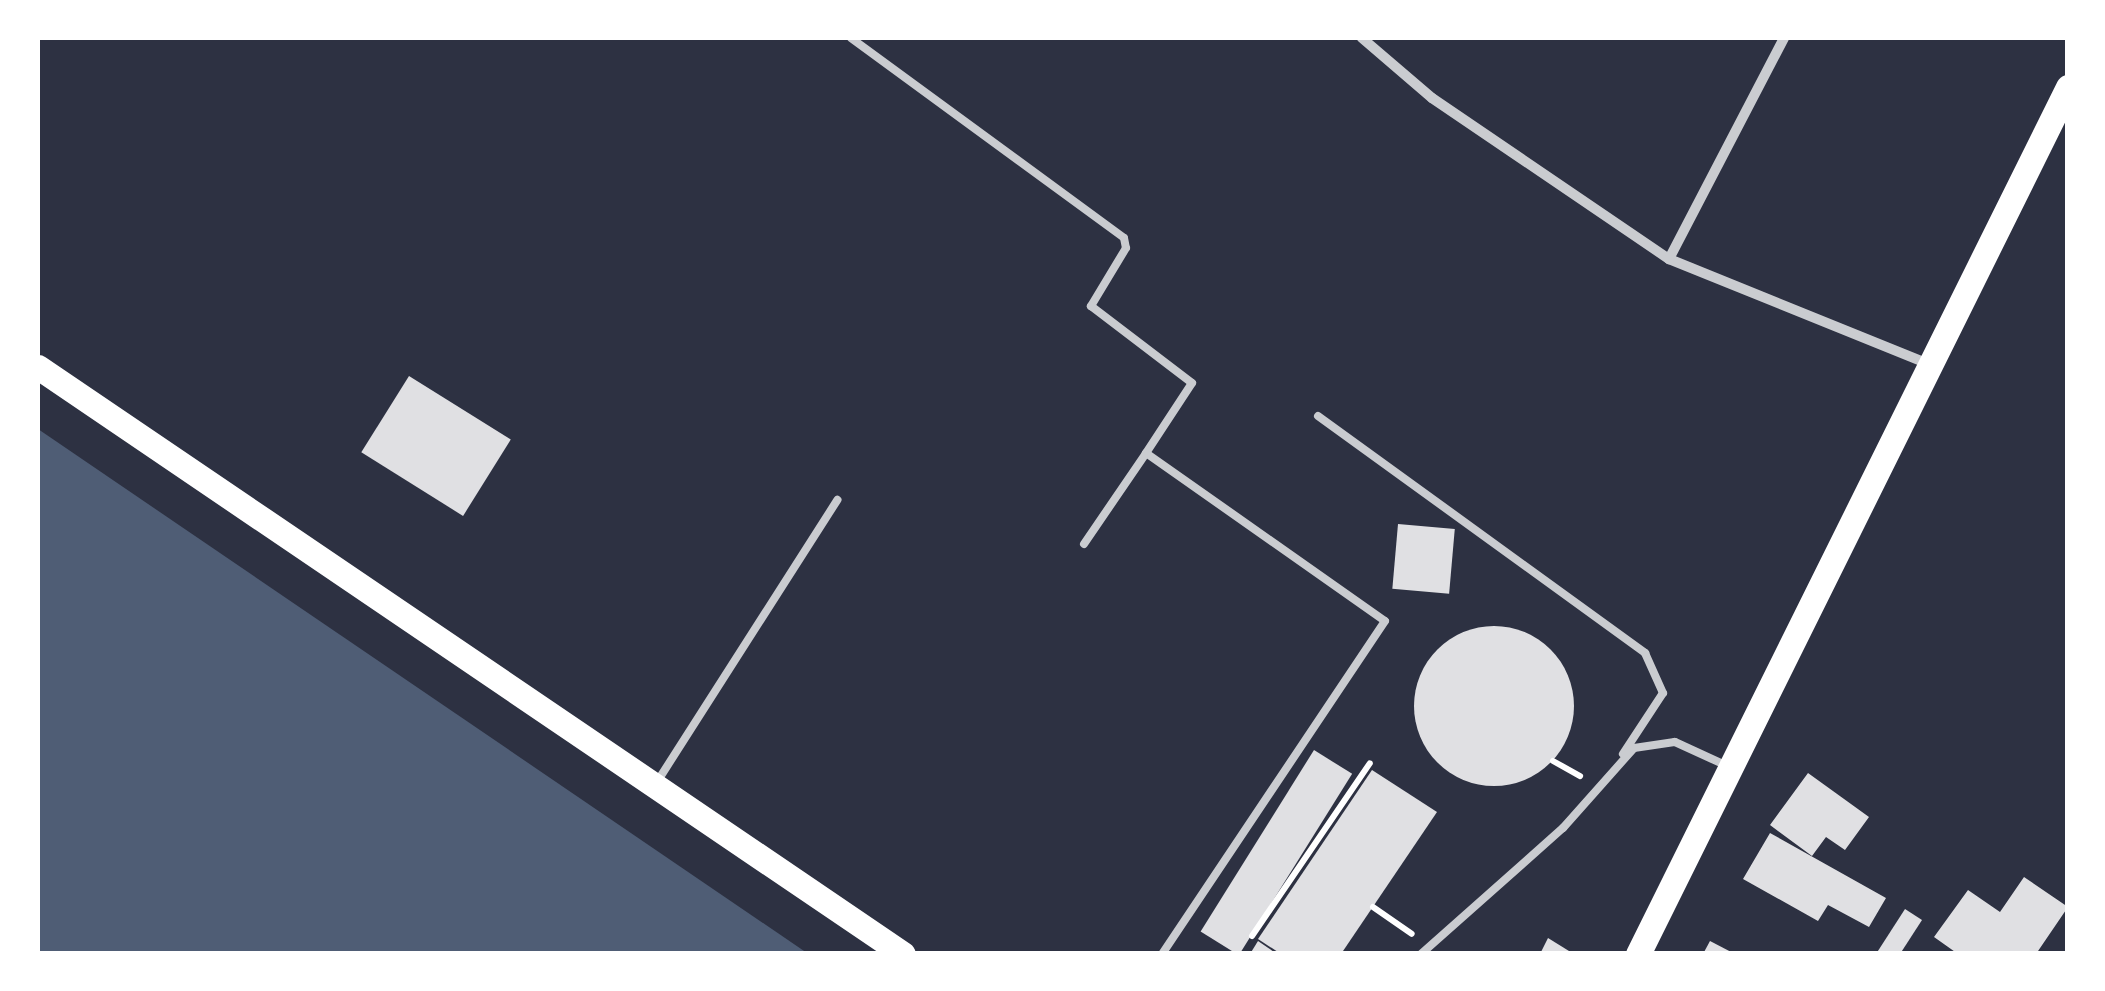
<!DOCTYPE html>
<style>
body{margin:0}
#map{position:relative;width:2105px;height:991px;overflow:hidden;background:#2d3142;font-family:"DejaVu Sans",sans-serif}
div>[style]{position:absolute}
.water>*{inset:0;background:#4f5d75}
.building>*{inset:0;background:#e0e0e3;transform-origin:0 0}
.round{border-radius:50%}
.path>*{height:6px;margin:-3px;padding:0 3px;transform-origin:3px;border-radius:3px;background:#fff}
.service>*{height:8px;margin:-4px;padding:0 4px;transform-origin:4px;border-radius:4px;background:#caccd0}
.minor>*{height:10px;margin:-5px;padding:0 5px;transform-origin:5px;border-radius:5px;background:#caccd0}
.trunk>*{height:25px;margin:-12.5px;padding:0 12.5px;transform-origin:12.5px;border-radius:12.5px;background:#fff}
span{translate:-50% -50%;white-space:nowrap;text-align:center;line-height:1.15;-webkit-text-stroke:8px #fff;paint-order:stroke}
.frame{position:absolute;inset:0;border:40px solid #fff;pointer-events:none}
</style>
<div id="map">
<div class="water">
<div style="clip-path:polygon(38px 429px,807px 953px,38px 953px)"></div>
</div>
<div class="building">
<div style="left:409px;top:376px;width:120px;height:90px;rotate:32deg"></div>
<div style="left:1398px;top:524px;width:57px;height:65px;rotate:5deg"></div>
<div class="round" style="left:1414px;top:626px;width:160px;height:160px"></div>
<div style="left:1314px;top:750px;width:45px;height:214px;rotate:32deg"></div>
<div style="clip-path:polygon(1372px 770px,1437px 812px,1341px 954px,1281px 954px,1258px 939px)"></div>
<div style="clip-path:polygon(1808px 773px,1869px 817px,1845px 850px,1826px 837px,1812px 856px,1770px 825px)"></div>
<div style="clip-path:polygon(1770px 833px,1886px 898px,1869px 927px,1828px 905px,1818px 921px,1743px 879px)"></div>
<div style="clip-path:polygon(2024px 877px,2068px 907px,2036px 954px,1958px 954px,1934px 937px,1968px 890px,2000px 912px)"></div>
<div style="clip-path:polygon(1905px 909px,1922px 920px,1900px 954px,1876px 954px)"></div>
<div style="clip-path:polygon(1548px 938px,1569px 951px,1567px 954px,1540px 954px)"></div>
<div style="clip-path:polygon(1258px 941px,1277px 954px,1250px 954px)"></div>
<div style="clip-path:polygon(1710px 941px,1735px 954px,1703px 954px)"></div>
</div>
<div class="path">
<div style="left:1553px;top:761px;width:31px;rotate:29deg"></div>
<div style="left:1373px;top:907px;width:47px;rotate:34.7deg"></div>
<div style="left:1252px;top:936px;width:209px;rotate:-55.7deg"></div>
</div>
<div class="service">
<div style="left:851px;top:38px;width:338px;rotate:36.2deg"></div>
<div style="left:1124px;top:238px;width:10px;rotate:79deg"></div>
<div style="left:1126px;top:248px;width:68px;rotate:121.1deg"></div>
<div style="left:1091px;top:306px;width:127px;rotate:37.3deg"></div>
<div style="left:1192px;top:383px;width:84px;rotate:123.3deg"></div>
<div style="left:1146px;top:453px;width:292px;rotate:35.1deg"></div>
<div style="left:1385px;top:621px;width:401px;rotate:123.8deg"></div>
<div style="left:1318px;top:416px;width:404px;rotate:35.9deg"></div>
<div style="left:1645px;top:653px;width:44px;rotate:65.8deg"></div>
<div style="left:1663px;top:693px;width:73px;rotate:123.3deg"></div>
<div style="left:1084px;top:544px;width:110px;rotate:-55.7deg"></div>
<div style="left:657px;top:782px;width:335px;rotate:-57.4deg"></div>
<div style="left:1421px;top:954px;width:190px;rotate:-41.6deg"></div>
<div style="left:1563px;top:828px;width:107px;rotate:-48.4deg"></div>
<div style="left:1634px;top:748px;width:41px;rotate:-8.3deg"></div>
<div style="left:1675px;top:742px;width:55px;rotate:24.7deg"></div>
</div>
<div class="minor">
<div style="left:1362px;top:38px;width:92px;rotate:40.6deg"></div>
<div style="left:1432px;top:98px;width:287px;rotate:34.2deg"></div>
<div style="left:1669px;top:259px;width:283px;rotate:22deg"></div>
<div style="left:1669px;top:259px;width:249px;rotate:-62.5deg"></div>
</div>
<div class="trunk">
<div style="left:38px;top:367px;width:1045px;rotate:34.16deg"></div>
<div style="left:1638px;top:954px;width:968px;rotate:-63.62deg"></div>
</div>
<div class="frame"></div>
</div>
